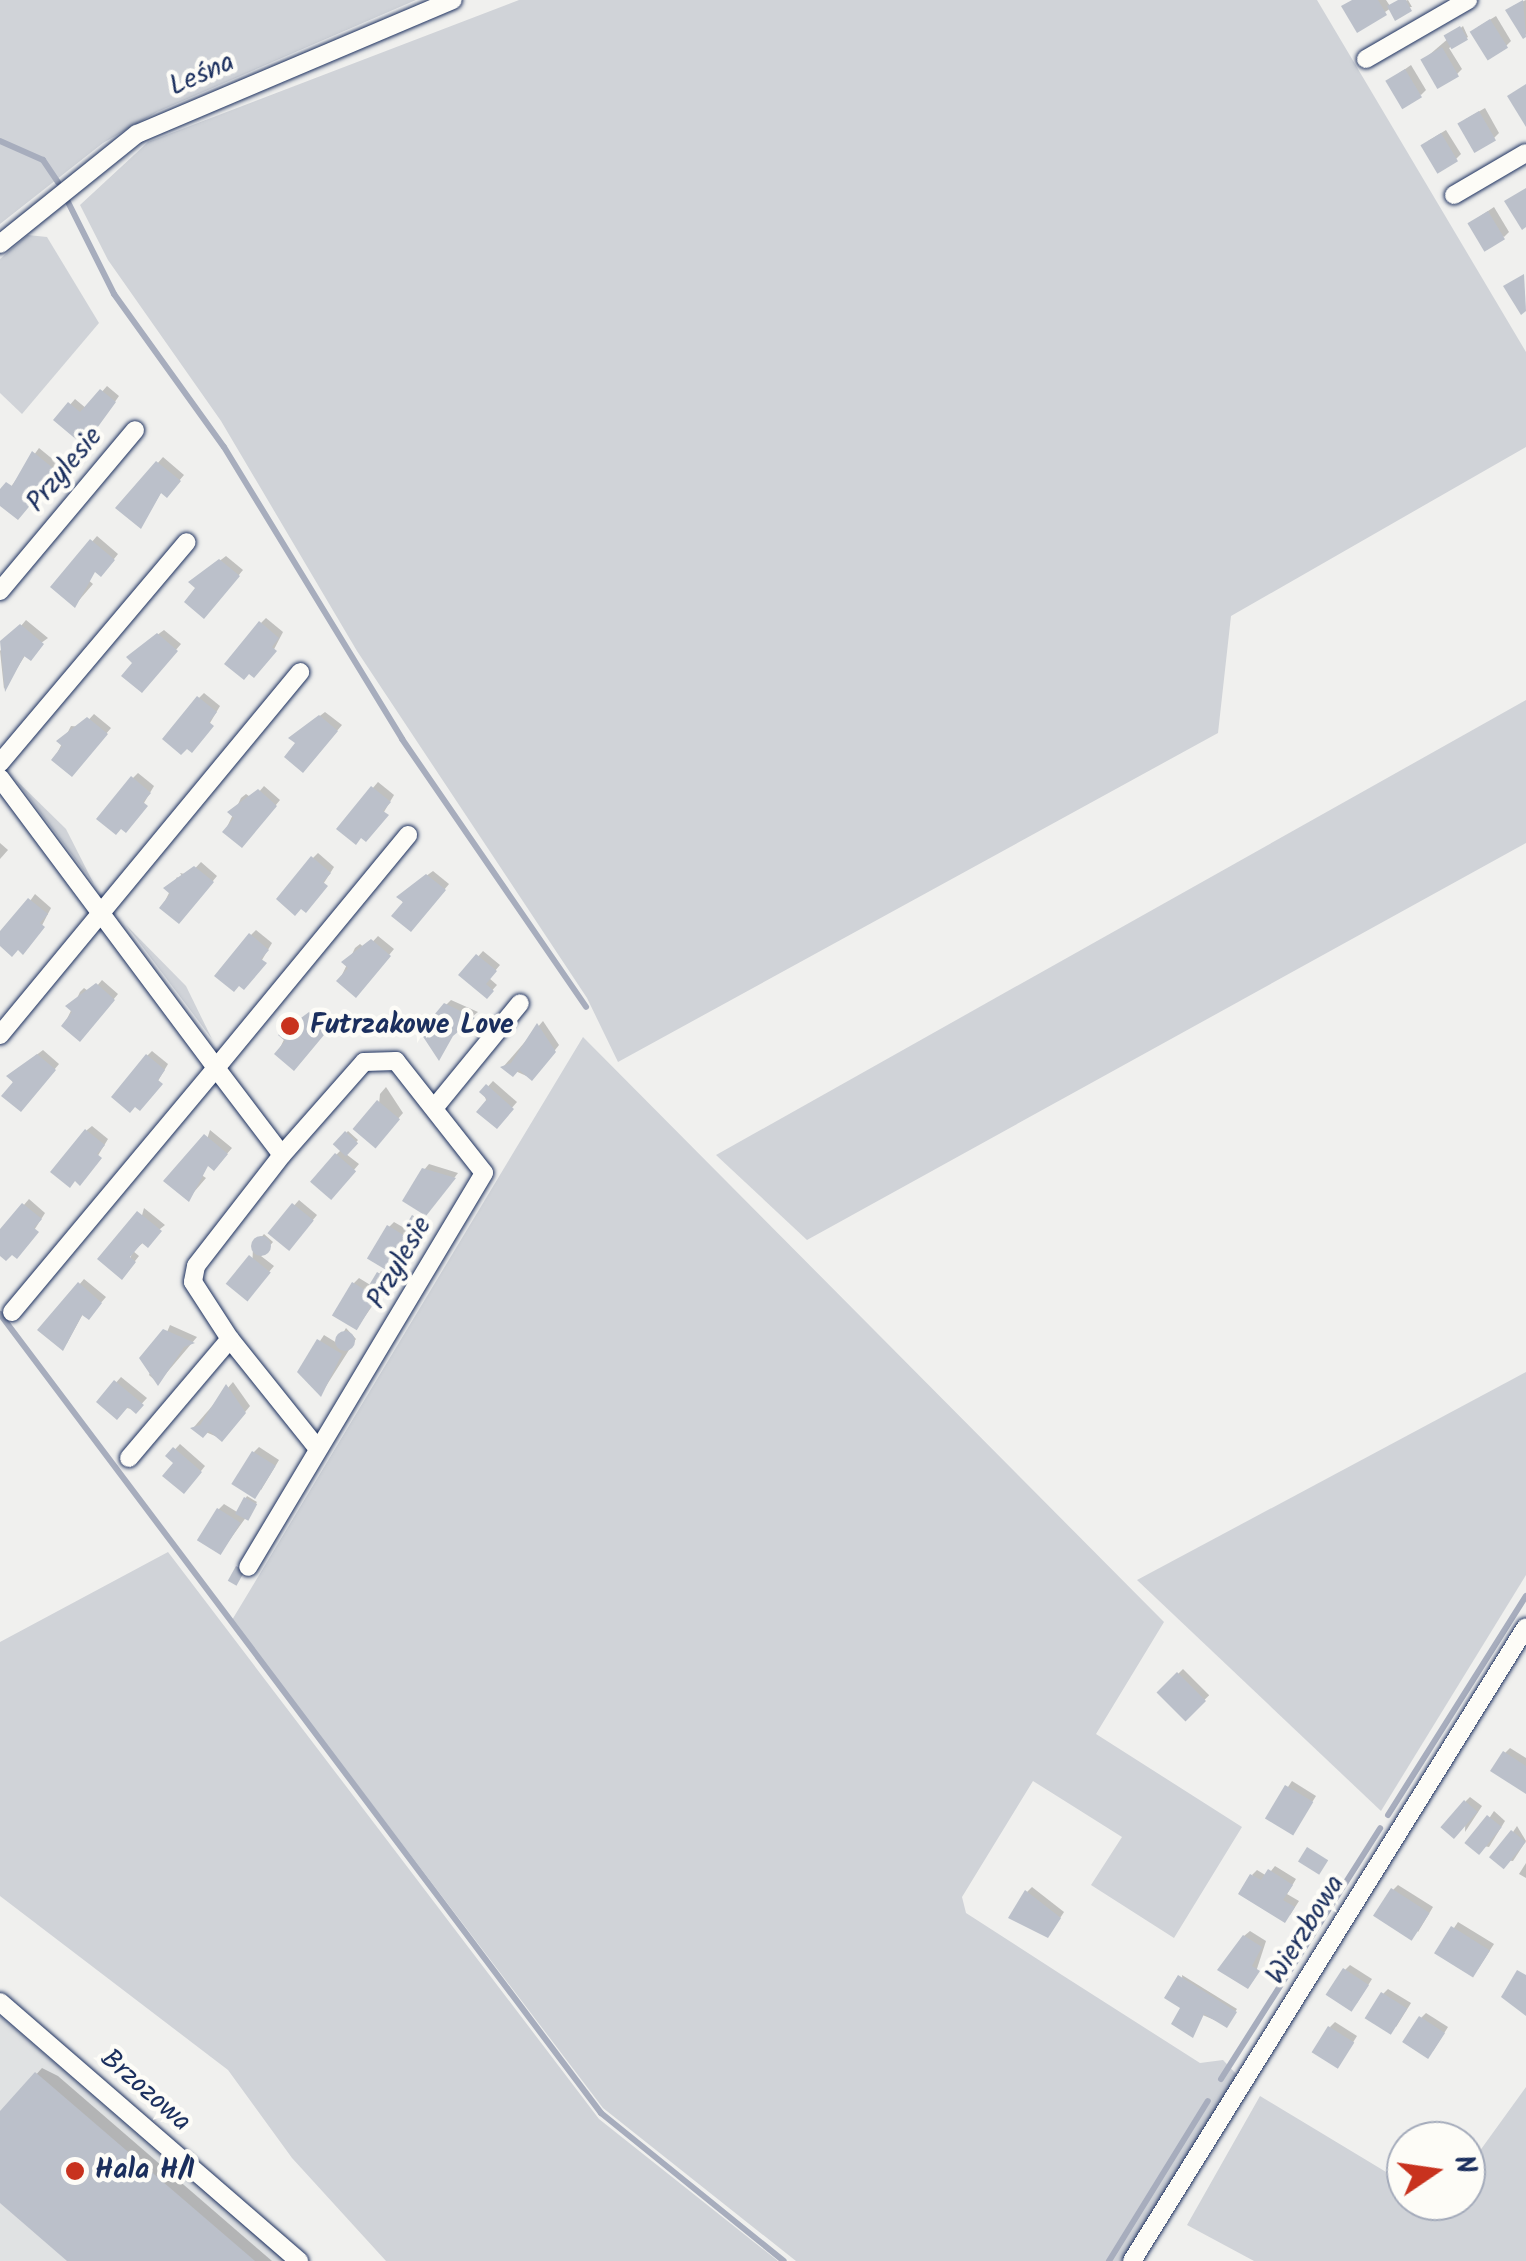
<!DOCTYPE html>
<meta charset="utf-8">
<style>
body{margin:0}
#map{position:relative;width:1526px;height:2261px;overflow:hidden;background:#f0f0ee;font-family:Kalam,sans-serif}
div>[style]{position:absolute}
.built>*{inset:0;background:#e0e2e3}
.green>*{inset:0;background:#d0d3d8}
.shadow>*{inset:0;background:#0003;transform-origin:0 0}
.stream>*{height:6px;margin:-3px;padding:0 3px;transform-origin:3px;border-radius:3px;background:#a7adbd}
.building>*{inset:0;background:#bbc0ca;transform-origin:0 0}
.round{border-radius:50%}
.roads{filter:drop-shadow(0 0 2px #1b2f5e) drop-shadow(0 0 2px #1b2f5e)}
.street>*{height:18px;margin:-9px;padding:0 9px;transform-origin:9px;border-radius:9px;background:#fdfcf7}
.dots>*{width:28px;height:28px;translate:-50% -50%;box-sizing:border-box;border:5px solid #fdfcf7;border-radius:50%}
span{translate:-50% -50%;white-space:nowrap;text-align:center;line-height:1.15;-webkit-text-stroke:9px #fdfcf7;paint-order:stroke}
.street-label{font-size:28px;color:#1b2f5e}
.poi-label{font-size:28px;color:#1b2f5e;font-weight:700}
.left{translate:0 -50%;text-align:left}
.north{position:absolute;left:1386px;top:2121px;width:100px;height:100px;box-sizing:border-box;background:#fdfcf7;border:2px solid #a3aaba;border-radius:50%;rotate:77deg;font-size:28px;font-weight:700;line-height:40px;text-align:center;color:#1b2f5e}
.north::after{content:'';display:block;margin:auto;width:35px;height:45px;background:#c8321e;clip-path:polygon(50% 0,100% 100%,50% 72%,0 100%)}
</style>
<div id="map">
<div class="built">
<div style="clip-path:polygon(0 2016px,283px 2261px,0 2261px)"></div>
</div>
<div class="green">
<div style="clip-path:polygon(0 0,416px 0,157px 112px,103px 143px,0 224px)"></div>
<div style="clip-path:polygon(519px 0,1317px 0,1526px 352px,1526px 447px,1231px 616px,1218px 733px,618px 1062px,587px 998px,357px 651px,221px 421px,108px 260px,80px 205px,148px 142px)"></div>
<div style="clip-path:polygon(28px 235px,47px 237px,99px 323px,22px 414px,0 393px,0 259px)"></div>
<div style="clip-path:polygon(1526px 700px,1526px 843px,807px 1240px,716px 1155px)"></div>
<div style="clip-path:polygon(15px 779px,66px 829px,94px 884px)"></div>
<div style="clip-path:polygon(126px 925px,186px 986px,212px 1039px)"></div>
<div style="clip-path:polygon(583px 1037px,1164px 1622px,1096px 1734px,1242px 1827px,1174px 1938px,1091px 1885px,1122px 1837px,1033px 1781px,962px 1897px,966px 1913px,1062px 1975px,1200px 2063px,1223px 2060px,1240px 2078px,1125px 2261px,796px 2261px,603px 2108px,232px 1620px)"></div>
<div style="clip-path:polygon(1526px 1372px,1526px 1575px,1381px 1811px,1137px 1580px)"></div>
<div style="clip-path:polygon(168px 1552px,599px 2119px,778px 2261px,386px 2261px,292px 2158px,228px 2070px,0 1896px,0 1642px)"></div>
<div style="clip-path:polygon(0 2013px,288px 2261px,283px 2261px)"></div>
<div style="clip-path:polygon(1526px 2087px,1526px 2261px,1254px 2261px,1187px 2225px,1260px 2096px,1406px 2184px,1406px 2201px,1440px 2205px,1466px 2201px,1466px 2170px)"></div>
</div>
<div class="shadow">
<div style="clip-path:polygon(1353px 0,1386px 0,1390px 6px,1408px 0,1412px 7px,1391px 8px,1358px 30px)"></div>
<div style="clip-path:polygon(1526px 0,1526px 34px,1523px 36px,1513px 6px)"></div>
<div style="clip-path:polygon(1496px 16px,1511px 41px,1506px 46px,1478px 27px)"></div>
<div style="clip-path:polygon(1463px 26px,1468px 37px,1449px 48px,1462px 69px,1457px 74px,1429px 55px)"></div>
<div style="clip-path:polygon(1411px 65px,1426px 90px,1421px 95px,1388px 81px)"></div>
<div style="clip-path:polygon(1485px 108px,1499px 133px,1494px 138px,1466px 119px)"></div>
<div style="clip-path:polygon(1446px 130px,1461px 154px,1456px 159px,1428px 141px)"></div>
<div style="clip-path:polygon(1494px 207px,1509px 232px,1504px 237px,1476px 219px)"></div>
<div style="clip-path:polygon(107px 386px,119px 396px,89px 438px,57px 420px,75px 399px,87px 409px)"></div>
<div style="clip-path:polygon(39px 448px,61px 466px,23px 512px,0 502px)"></div>
<div style="clip-path:polygon(163px 457px,184px 475px,167px 495px,162px 491px,141px 526px,119px 508px)"></div>
<div style="clip-path:polygon(97px 536px,118px 554px,106px 569px,95px 569px,87px 579px,93px 584px,75px 605px,53px 587px)"></div>
<div style="clip-path:polygon(226px 556px,243px 570px,209px 611px,192px 582px)"></div>
<div style="clip-path:polygon(266px 618px,283px 632px,270px 657px,261px 623px)"></div>
<div style="clip-path:polygon(26px 620px,48px 638px,26px 654px,4px 689px,0 651px)"></div>
<div style="clip-path:polygon(164px 630px,181px 644px,146px 685px,134px 652px)"></div>
<div style="clip-path:polygon(204px 693px,220px 706px,197px 745px,199px 698px)"></div>
<div style="clip-path:polygon(325px 712px,342px 725px,308px 765px,292px 737px)"></div>
<div style="clip-path:polygon(94px 714px,111px 728px,76px 769px,54px 759px,71px 726px,82px 727px)"></div>
<div style="clip-path:polygon(138px 773px,154px 786px,131px 825px,133px 778px)"></div>
<div style="clip-path:polygon(378px 782px,394px 795px,371px 834px,339px 828px)"></div>
<div style="clip-path:polygon(264px 786px,280px 800px,247px 840px,225px 831px,241px 798px,246px 794px,253px 799px)"></div>
<div style="clip-path:polygon(0 843px,8px 850px,0 859px)"></div>
<div style="clip-path:polygon(318px 853px,334px 867px,310px 905px,313px 858px)"></div>
<div style="clip-path:polygon(201px 862px,217px 876px,184px 916px,162px 907px,177px 877px,191px 889px,180px 873px,189px 875px)"></div>
<div style="clip-path:polygon(433px 871px,449px 884px,416px 924px,399px 896px)"></div>
<div style="clip-path:polygon(35px 894px,51px 908px,38px 933px,0 943px)"></div>
<div style="clip-path:polygon(256px 930px,272px 943px,249px 982px,251px 935px)"></div>
<div style="clip-path:polygon(378px 936px,394px 949px,361px 989px,339px 981px,355px 948px,360px 944px,366px 949px)"></div>
<div style="clip-path:polygon(483px 951px,500px 965px,489px 978px,497px 985px,487px 996px,462px 975px)"></div>
<div style="clip-path:polygon(102px 980px,118px 994px,85px 1034px,64px 1025px,80px 992px,84px 988px,91px 993px)"></div>
<div style="clip-path:polygon(451px 1000px,478px 1012px,456px 1030px,446px 1005px)"></div>
<div style="clip-path:polygon(316px 1009px,332px 1022px,298px 1063px,277px 1054px,293px 1021px,304px 1022px)"></div>
<div style="clip-path:polygon(543px 1021px,559px 1045px,537px 1073px,531px 1078px,504px 1066px)"></div>
<div style="clip-path:polygon(43px 1050px,59px 1064px,26px 1104px,9px 1076px)"></div>
<div style="clip-path:polygon(152px 1051px,168px 1064px,145px 1103px,147px 1056px)"></div>
<div style="clip-path:polygon(493px 1081px,517px 1102px,496px 1126px,483px 1092px)"></div>
<div style="clip-path:polygon(386px 1087px,403px 1113px,375px 1145px,380px 1094px)"></div>
<div style="clip-path:polygon(92px 1126px,108px 1139px,85px 1177px,87px 1130px)"></div>
<div style="clip-path:polygon(210px 1130px,232px 1148px,219px 1163px,209px 1163px,200px 1174px,206px 1178px,188px 1199px)"></div>
<div style="clip-path:polygon(348px 1131px,358px 1140px,346px 1154px,359px 1164px,336px 1191px,336px 1155px,342px 1149px,337px 1144px)"></div>
<div style="clip-path:polygon(429px 1164px,458px 1173px,431px 1208px,424px 1170px)"></div>
<div style="clip-path:polygon(29px 1199px,45px 1213px,21px 1251px,0 1253px,0 1233px)"></div>
<div style="clip-path:polygon(299px 1200px,317px 1215px,294px 1243px,271px 1232px)"></div>
<div style="clip-path:polygon(144px 1208px,165px 1225px,133px 1251px,139px 1256px,127px 1271px)"></div>
<div style="clip-path:polygon(416px 1215px,427px 1221px,396px 1265px,389px 1227px,394px 1222px,406px 1229px)"></div>
<div style="clip-path:polygon(264px 1234px,273px 1242px,261px 1256px,274px 1266px,251px 1293px,253px 1247px)"></div>
<div style="clip-path:polygon(381px 1271px,392px 1278px,361px 1322px,354px 1283px,359px 1278px,372px 1286px)"></div>
<div style="clip-path:polygon(84px 1279px,106px 1297px,93px 1312px,84px 1312px,67px 1343px,41px 1330px)"></div>
<div style="clip-path:polygon(170px 1325px,197px 1337px,158px 1383px,149px 1375px)"></div>
<div style="clip-path:polygon(346px 1328px,356px 1339px,321px 1394px,300px 1371px,324px 1335px,337px 1343px)"></div>
<div style="clip-path:polygon(121px 1377px,147px 1398px,136px 1410px,99px 1402px)"></div>
<div style="clip-path:polygon(233px 1382px,250px 1406px,227px 1434px,222px 1439px,194px 1427px)"></div>
<div style="clip-path:polygon(180px 1444px,205px 1466px,189px 1486px,169px 1456px)"></div>
<div style="clip-path:polygon(259px 1447px,279px 1460px,261px 1490px,254px 1452px)"></div>
<div style="clip-path:polygon(247px 1496px,257px 1502px,221px 1552px,219px 1509px,224px 1504px,237px 1512px)"></div>
<div style="left:1183px;top:1669px;width:37px;height:33px;rotate:45deg"></div>
<div style="clip-path:polygon(1510px 1748px,1526px 1758px,1526px 1791px,1505px 1753px)"></div>
<div style="clip-path:polygon(1292px 1781px,1316px 1796px,1296px 1828px,1267px 1818px)"></div>
<div style="clip-path:polygon(1470px 1797px,1482px 1806px,1465px 1832px,1466px 1801px)"></div>
<div style="clip-path:polygon(1494px 1811px,1505px 1821px,1489px 1847px,1472px 1844px)"></div>
<div style="clip-path:polygon(1517px 1826px,1526px 1841px,1513px 1861px,1495px 1859px)"></div>
<div style="clip-path:polygon(1526px 1863px,1526px 1878px,1519px 1874px)"></div>
<div style="clip-path:polygon(1275px 1866px,1296px 1879px,1287px 1894px,1299px 1901px,1290px 1915px,1252px 1875px,1257px 1870px,1267px 1876px)"></div>
<div style="clip-path:polygon(1398px 1885px,1433px 1907px,1418px 1932px,1393px 1890px)"></div>
<div style="clip-path:polygon(1032px 1887px,1064px 1912px,1053px 1929px,1027px 1892px)"></div>
<div style="clip-path:polygon(1458px 1922px,1494px 1944px,1478px 1969px,1438px 1952px)"></div>
<div style="clip-path:polygon(1250px 1931px,1266px 1941px,1253px 1981px,1244px 1936px)"></div>
<div style="clip-path:polygon(1350px 1965px,1372px 1979px,1357px 2003px,1345px 1970px)"></div>
<div style="clip-path:polygon(1182px 1975px,1237px 2009px,1226px 2025px,1184px 2007px)"></div>
<div style="clip-path:polygon(1388px 1989px,1411px 2003px,1396px 2027px,1383px 1994px)"></div>
<div style="clip-path:polygon(1426px 2013px,1448px 2027px,1433px 2051px,1421px 2018px)"></div>
<div style="clip-path:polygon(1335px 2022px,1357px 2036px,1342px 2060px,1330px 2027px)"></div>
<div style="clip-path:polygon(42px 2068px,58px 2076px,272px 2261px,71px 2261px,0 2200px,0 2115px)"></div>
</div>
<div class="stream">
<div style="left:0;top:141px;width:47px;rotate:23.8deg"></div>
<div style="left:43px;top:160px;width:27px;rotate:56deg"></div>
<div style="left:68px;top:202px;width:103px;rotate:63.4deg"></div>
<div style="left:114px;top:294px;width:188px;rotate:54.3deg"></div>
<div style="left:224px;top:447px;width:342px;rotate:58.6deg"></div>
<div style="left:402px;top:739px;width:325px;rotate:55.5deg"></div>
<div style="left:0;top:1314px;width:1000px;rotate:53.05deg"></div>
<div style="left:601px;top:2113px;width:235px;rotate:39deg"></div>
<div style="left:1388px;top:1815px;width:259px;rotate:-57.8deg"></div>
<div style="left:1221px;top:2079px;width:297px;rotate:-57.6deg"></div>
<div style="left:1109px;top:2261px;width:188px;rotate:-58.3deg"></div>
</div>
<div class="building">
<div style="clip-path:polygon(1352px 0,1378px 0,1387px 15px,1357px 33px,1341px 6px)"></div>
<div style="clip-path:polygon(1398px 0,1406px 0,1412px 11px,1395px 21px,1387px 6px)"></div>
<div style="clip-path:polygon(1523px 0,1526px 37px,1523px 39px,1505px 10px)"></div>
<div style="left:1490px;top:19px;width:34px;height:24px;rotate:58deg"></div>
<div style="left:1460px;top:26px;width:16px;height:19px;rotate:60deg"></div>
<div style="left:1442px;top:47px;width:34px;height:25px;rotate:60deg"></div>
<div style="left:1405px;top:69px;width:33px;height:23px;rotate:59deg"></div>
<div style="clip-path:polygon(1526px 84px,1526px 127px,1507px 96px)"></div>
<div style="left:1479px;top:111px;width:34px;height:25px;rotate:60deg"></div>
<div style="left:1441px;top:133px;width:33px;height:24px;rotate:59deg"></div>
<div style="clip-path:polygon(1526px 188px,1526px 227px,1522px 230px,1504px 201px)"></div>
<div style="left:1488px;top:211px;width:33px;height:24px;rotate:59deg"></div>
<div style="clip-path:polygon(1524px 274px,1526px 311px,1521px 315px,1503px 286px)"></div>
<div style="clip-path:polygon(100px 389px,116px 402px,84px 446px,53px 420px,68px 402px,80px 412px)"></div>
<div style="clip-path:polygon(32px 451px,58px 472px,18px 520px,0 506px,0 489px,6px 482px,12px 486px)"></div>
<div style="clip-path:polygon(156px 461px,181px 481px,167px 498px,161px 493px,141px 529px,115px 508px)"></div>
<div style="clip-path:polygon(90px 539px,115px 560px,101px 577px,95px 572px,75px 608px,50px 587px)"></div>
<div style="clip-path:polygon(219px 559px,240px 576px,204px 619px,184px 602px,195px 588px,188px 582px)"></div>
<div style="clip-path:polygon(259px 621px,279px 638px,272px 647px,277px 651px,254px 678px,249px 674px,244px 680px,224px 664px)"></div>
<div style="clip-path:polygon(20px 624px,44px 644px,31px 661px,24px 656px,5px 692px,0 641px)"></div>
<div style="clip-path:polygon(157px 633px,178px 651px,142px 693px,121px 676px,132px 663px,126px 657px)"></div>
<div style="clip-path:polygon(197px 696px,217px 712px,209px 722px,214px 726px,192px 753px,187px 749px,181px 755px,162px 739px)"></div>
<div style="clip-path:polygon(319px 715px,338px 731px,303px 773px,284px 757px,295px 743px,288px 738px)"></div>
<div style="clip-path:polygon(87px 717px,108px 734px,72px 777px,51px 760px,62px 746px,56px 741px)"></div>
<div style="clip-path:polygon(131px 776px,151px 793px,143px 802px,148px 806px,126px 833px,121px 829px,116px 835px,96px 819px)"></div>
<div style="clip-path:polygon(371px 786px,391px 802px,383px 811px,389px 815px,366px 842px,361px 838px,356px 845px,336px 829px)"></div>
<div style="clip-path:polygon(258px 789px,277px 806px,242px 848px,222px 832px,234px 818px,227px 812px)"></div>
<div style="clip-path:polygon(311px 856px,331px 873px,323px 882px,328px 886px,306px 913px,301px 909px,295px 916px,276px 899px)"></div>
<div style="clip-path:polygon(194px 866px,214px 882px,179px 924px,159px 908px,170px 894px,163px 888px)"></div>
<div style="clip-path:polygon(426px 874px,446px 890px,411px 932px,391px 916px,403px 902px,396px 897px)"></div>
<div style="clip-path:polygon(28px 898px,48px 914px,40px 923px,45px 927px,23px 955px,18px 950px,12px 957px,0 946px,0 931px)"></div>
<div style="clip-path:polygon(249px 933px,269px 950px,261px 959px,267px 963px,244px 990px,239px 986px,234px 992px,214px 976px)"></div>
<div style="clip-path:polygon(371px 939px,391px 956px,356px 998px,336px 981px,348px 968px,341px 962px)"></div>
<div style="clip-path:polygon(476px 954px,497px 971px,486px 984px,494px 991px,487px 999px,458px 975px)"></div>
<div style="clip-path:polygon(96px 983px,115px 1000px,80px 1042px,61px 1026px,72px 1012px,65px 1006px)"></div>
<div style="clip-path:polygon(444px 1003px,475px 1018px,453px 1036px,439px 1061px,420px 1032px)"></div>
<div style="clip-path:polygon(309px 1012px,329px 1029px,294px 1071px,274px 1054px,285px 1041px,278px 1035px)"></div>
<div style="clip-path:polygon(537px 1023px,556px 1052px,532px 1081px,519px 1070px,513px 1077px,500px 1067px,511px 1063px)"></div>
<div style="clip-path:polygon(37px 1054px,56px 1070px,21px 1112px,1px 1096px,13px 1082px,6px 1076px)"></div>
<div style="clip-path:polygon(146px 1054px,165px 1070px,158px 1080px,163px 1084px,140px 1111px,135px 1107px,130px 1113px,111px 1097px)"></div>
<div style="clip-path:polygon(486px 1084px,514px 1109px,497px 1129px,476px 1112px,487px 1099px,479px 1092px)"></div>
<div style="left:377px;top:1100px;width:30px;height:38px;rotate:40deg"></div>
<div style="clip-path:polygon(85px 1129px,105px 1145px,97px 1154px,102px 1158px,80px 1186px,75px 1181px,70px 1188px,50px 1172px)"></div>
<div style="left:345px;top:1131px;width:18px;height:18px;rotate:43deg"></div>
<div style="clip-path:polygon(204px 1134px,228px 1154px,214px 1171px,208px 1166px,189px 1202px,163px 1181px)"></div>
<div style="left:335px;top:1153px;width:28px;height:38px;rotate:41deg"></div>
<div style="clip-path:polygon(422px 1168px,456px 1178px,426px 1216px,402px 1201px)"></div>
<div style="clip-path:polygon(22px 1203px,42px 1219px,34px 1228px,39px 1232px,17px 1259px,12px 1255px,6px 1261px,0 1256px,0 1229px)"></div>
<div style="left:292px;top:1203px;width:28px;height:39px;rotate:39deg"></div>
<div style="clip-path:polygon(137px 1211px,162px 1231px,148px 1248px,142px 1243px,130px 1257px,136px 1262px,122px 1280px,97px 1259px)"></div>
<div style="left:412px;top:1215px;width:17px;height:17px;rotate:31deg"></div>
<div style="left:387px;top:1225px;width:29px;height:39px;rotate:31deg"></div>
<div class="round" style="left:251px;top:1236px;width:20px;height:20px"></div>
<div style="left:249px;top:1255px;width:28px;height:37px;rotate:39deg"></div>
<div style="left:377px;top:1272px;width:17px;height:17px;rotate:31deg"></div>
<div style="clip-path:polygon(78px 1282px,102px 1303px,89px 1320px,82px 1315px,63px 1351px,37px 1330px)"></div>
<div style="left:352px;top:1282px;width:29px;height:39px;rotate:31deg"></div>
<div style="clip-path:polygon(163px 1329px,195px 1343px,184px 1347px,158px 1386px,139px 1358px)"></div>
<div class="round" style="left:335px;top:1331px;width:20px;height:20px"></div>
<div style="clip-path:polygon(317px 1339px,342px 1354px,321px 1397px,297px 1372px)"></div>
<div style="clip-path:polygon(114px 1380px,144px 1405px,136px 1414px,128px 1407px,117px 1420px,96px 1402px)"></div>
<div style="clip-path:polygon(226px 1384px,246px 1413px,222px 1442px,209px 1431px,203px 1438px,190px 1428px,200px 1425px)"></div>
<div style="clip-path:polygon(173px 1447px,202px 1472px,184px 1494px,162px 1476px,173px 1463px,165px 1456px)"></div>
<div style="left:252px;top:1451px;width:28px;height:39px;rotate:32deg"></div>
<div style="left:244px;top:1497px;width:15px;height:19px;rotate:28deg"></div>
<div style="left:217px;top:1508px;width:28px;height:38px;rotate:32deg"></div>
<div style="left:236px;top:1566px;width:10px;height:17px;rotate:29deg"></div>
<div style="left:1177px;top:1672px;width:41px;height:29px;rotate:45deg"></div>
<div style="clip-path:polygon(1503px 1751px,1526px 1766px,1526px 1794px,1490px 1771px)"></div>
<div style="left:1285px;top:1785px;width:33px;height:39px;rotate:31deg"></div>
<div style="left:1464px;top:1800px;width:18px;height:36px;rotate:41deg"></div>
<div style="left:1487px;top:1815px;width:19px;height:36px;rotate:39deg"></div>
<div style="left:1511px;top:1830px;width:19px;height:35px;rotate:39deg"></div>
<div style="left:1307px;top:1847px;width:25px;height:17px;rotate:32deg"></div>
<div style="clip-path:polygon(1268px 1869px,1293px 1885px,1283px 1900px,1295px 1907px,1285px 1923px,1238px 1894px,1250px 1874px,1261px 1880px)"></div>
<div style="left:1391px;top:1888px;width:46px;height:33px;rotate:33deg"></div>
<div style="clip-path:polygon(1025px 1890px,1061px 1918px,1048px 1938px,1008px 1918px)"></div>
<div style="left:1451px;top:1926px;width:46px;height:32px;rotate:32deg"></div>
<div style="clip-path:polygon(1243px 1935px,1262px 1947px,1252px 1966px,1260px 1971px,1248px 1989px,1217px 1970px)"></div>
<div style="left:1343px;top:1968px;width:31px;height:32px;rotate:33deg"></div>
<div style="clip-path:polygon(1517px 1970px,1526px 1975px,1526px 2016px,1501px 1997px)"></div>
<div style="clip-path:polygon(1178px 1975px,1237px 2012px,1227px 2028px,1204px 2014px,1193px 2038px,1171px 2024px,1180px 2008px,1164px 1998px)"></div>
<div style="left:1381px;top:1992px;width:31px;height:31px;rotate:32deg"></div>
<div style="left:1419px;top:2016px;width:31px;height:31px;rotate:33deg"></div>
<div style="left:1328px;top:2026px;width:31px;height:31px;rotate:32deg"></div>
<div style="clip-path:polygon(35px 2072px,48px 2083px,255px 2261px,67px 2261px,0 2203px,0 2111px)"></div>
</div>
<div class="roads">
<div class="street">
<div style="left:1366px;top:59px;width:118px;rotate:-30deg"></div>
<div style="left:1454px;top:195px;width:83px;rotate:-30.3deg"></div>
<div style="left:0;top:244px;width:176px;rotate:-38.8deg"></div>
<div style="left:137px;top:134px;width:343px;rotate:-23deg"></div>
<div style="left:0;top:591px;width:210px;rotate:-50deg"></div>
<div style="left:0;top:763px;width:289px;rotate:-49.8deg"></div>
<div style="left:0;top:778px;width:362px;rotate:53.3deg"></div>
<div style="left:216px;top:1068px;width:302px;rotate:-50.5deg"></div>
<div style="left:0;top:1035px;width:471px;rotate:-50.4deg"></div>
<div style="left:435px;top:1107px;width:134px;rotate:-50.7deg"></div>
<div style="left:282px;top:1155px;width:140px;rotate:127.8deg"></div>
<div style="left:196px;top:1266px;width:16px;rotate:101deg"></div>
<div style="left:193px;top:1282px;width:68px;rotate:57deg"></div>
<div style="left:230px;top:1339px;width:141px;rotate:51.3deg"></div>
<div style="left:12px;top:1312px;width:318px;rotate:-50.1deg"></div>
<div style="left:216px;top:1068px;width:109px;rotate:52.8deg"></div>
<div style="left:282px;top:1155px;width:124px;rotate:-48.6deg"></div>
<div style="left:364px;top:1062px;width:32px;rotate:-2deg"></div>
<div style="left:396px;top:1061px;width:142px;rotate:51.8deg"></div>
<div style="left:484px;top:1173px;width:459px;rotate:120.9deg"></div>
<div style="left:129px;top:1458px;width:156px;rotate:-49.7deg"></div>
<div style="left:0;top:2002px;width:396px;rotate:40.9deg"></div>
<div style="left:1132px;top:2261px;width:746px;rotate:-58.14deg"></div>
</div>
</div>
<div class="dots">
<div style="left:290px;top:1026px;background:#c8321e"></div>
<div style="left:75px;top:2171px;background:#c8321e"></div>
</div>
<div class="street-label">
<span style="left:202px;top:75px;rotate:-24deg">Leśna</span>
<span style="left:65px;top:470px;rotate:-50deg">Przylesie</span>
<span style="left:400px;top:1263px;rotate:-60deg">Przylesie</span>
<span style="left:1306px;top:1930px;rotate:-58deg">Wierzbowa</span>
<span style="left:145px;top:2091px;rotate:41deg">Brzozowa</span>
</div>
<div class="poi-label">
<span class="left" style="left:310px;top:1026px">Futrzakowe Love</span>
<span class="left" style="left:95px;top:2171px">Hala H/I</span>
</div>
<div class="north">N</div>
</div>
